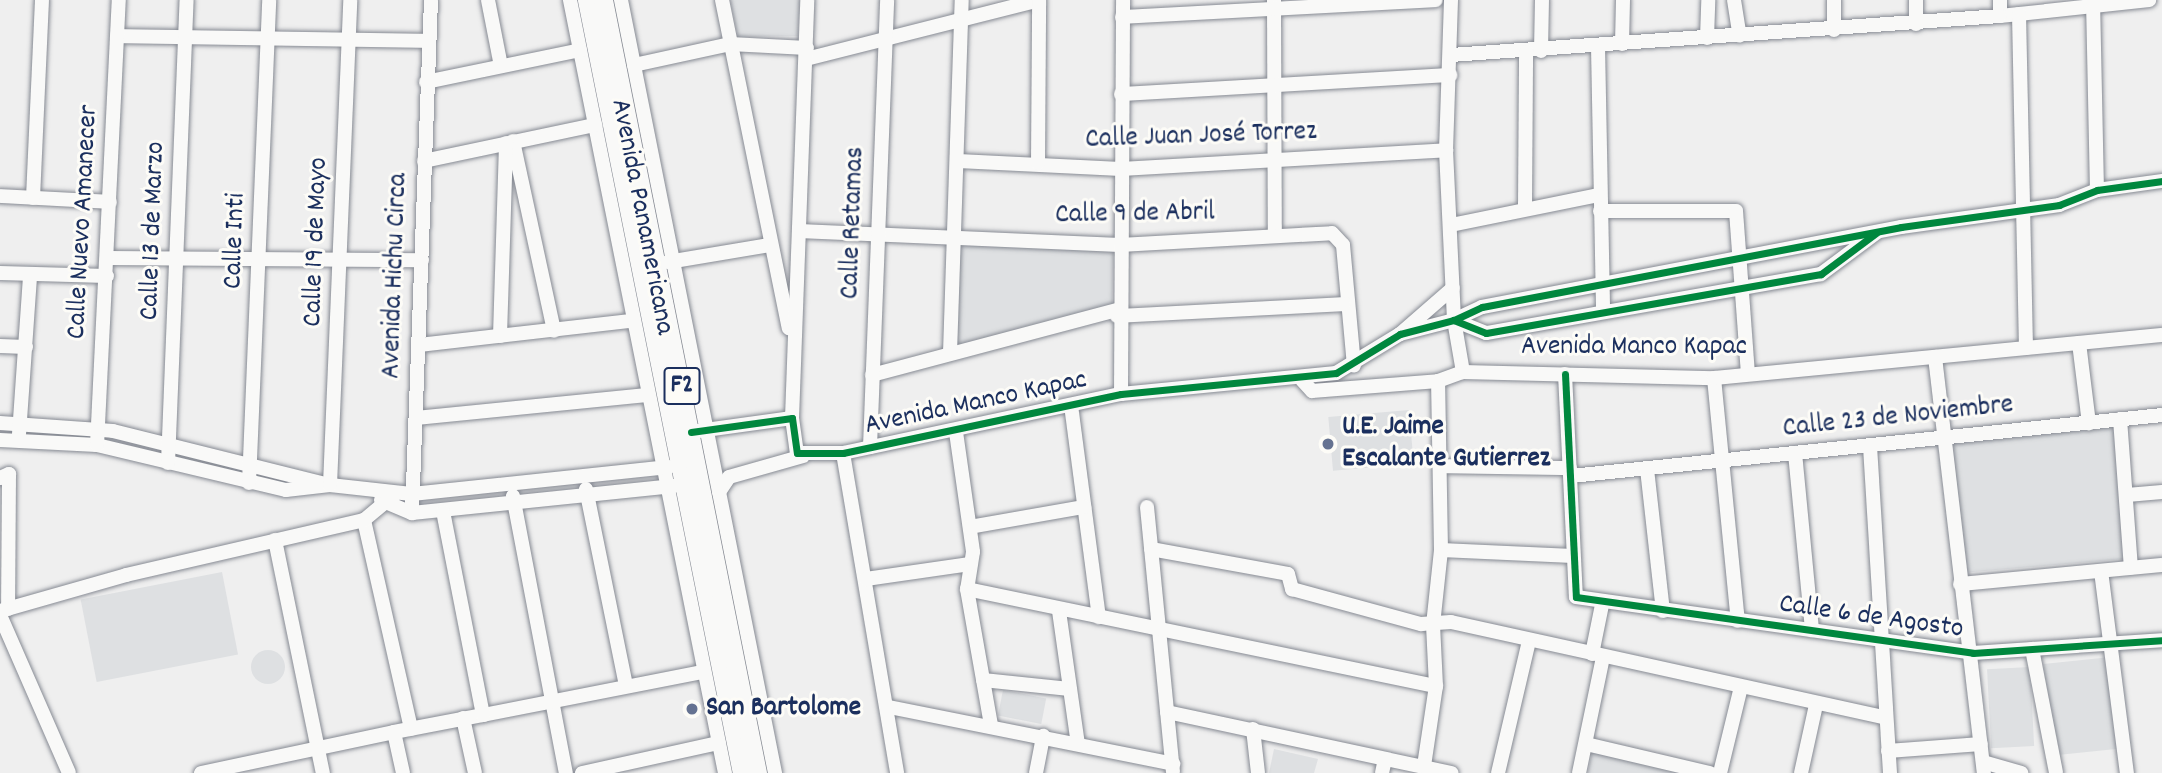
<!DOCTYPE html>
<meta charset="utf-8">
<style>
body{margin:0}
#map{position:relative;width:2162px;height:773px;overflow:hidden;background:#efefef;font-family:Dekko,sans-serif}
div>[style]{position:absolute}
.green>*{inset:0;background:#dee0e2;transform-origin:0 0}
.round{border-radius:50%}
.roads{filter:drop-shadow(0 0 2px #868a93) drop-shadow(0 0 2px #868a93)}
.minor>*{height:14px;margin:-7px;padding:0 7px;transform-origin:7px;border-radius:7px;background:#f9f9f8}
.highway>*{height:19px;margin:-9.5px;padding:0 9.5px;transform-origin:9.5px;border-radius:9.5px;background:#f9f9f8}
.cycleway>*{height:7px;margin:-3.5px;padding:0 3.5px;transform-origin:3.5px;border-radius:3.5px;background:#00873e}
.dots>*{width:19px;height:19px;translate:-50% -50%;box-sizing:border-box;border:4px solid #fdfcf7;border-radius:50%}
span{translate:-50% -50%;white-space:nowrap;text-align:center;line-height:1.15;-webkit-text-stroke:6px #fdfcf7;paint-order:stroke}
.shield-label span{padding:2px 5px;background:#fdfcf7;border:2px solid;border-radius:5px;-webkit-text-stroke-width:0}
.shield-label{font-size:26px;color:#1b2f5e;font-weight:700}
.street-label{font-size:28px;color:#1b2f5e}
.poi-label{font-size:28px;color:#1b2f5e;font-weight:700}
.left{translate:0 -50%;text-align:left}
</style>
<div id="map">
<div class="green">
<div style="clip-path:polygon(730px 0,800px 0,798px 36px,738px 37px)"></div>
<div style="clip-path:polygon(960px 244px,1113px 251px,1112px 308px,956px 349px)"></div>
<div style="left:1409px;top:410px;width:54px;height:81px;rotate:85deg"></div>
<div style="left:2117px;top:426px;width:133px;height:165px;rotate:85deg"></div>
<div style="left:222px;top:572px;width:84px;height:144px;rotate:79deg"></div>
<div class="round" style="left:251px;top:650px;width:34px;height:34px"></div>
<div style="left:2111px;top:657px;width:92px;height:68px;rotate:84deg"></div>
<div style="left:2030px;top:667px;width:79px;height:43px;rotate:87deg"></div>
<div style="left:1003px;top:690px;width:44px;height:26px;rotate:11deg"></div>
<div style="clip-path:polygon(1274px 749px,1318px 759px,1314px 773px,1269px 773px)"></div>
<div style="clip-path:polygon(1592px 752px,1691px 773px,1588px 773px)"></div>
</div>
<div class="roads">
<div class="minor">
<div style="left:488px;top:0;width:67px;rotate:78.9deg"></div>
<div style="left:570px;top:0;width:788px;rotate:78.66deg"></div>
<div style="left:621px;top:0;width:788px;rotate:78.73deg"></div>
<div style="left:722px;top:0;width:335px;rotate:78.5deg"></div>
<div style="left:1274px;top:0;width:236px;rotate:89.8deg"></div>
<div style="left:1451px;top:0;width:150px;rotate:91.9deg"></div>
<div style="left:1446px;top:150px;width:170px;rotate:87.3deg"></div>
<div style="left:1454px;top:320px;width:53px;rotate:80.2deg"></div>
<div style="left:1734px;top:0;width:36px;rotate:81deg"></div>
<div style="left:1834px;top:0;width:30px;rotate:90deg"></div>
<div style="left:1916px;top:0;width:24px;rotate:90deg"></div>
<div style="left:2000px;top:0;width:16px;rotate:90deg"></div>
<div style="left:2000px;top:16px;width:150px;rotate:-6.1deg"></div>
<div style="left:2093px;top:0;width:190px;rotate:88.8deg"></div>
<div style="left:2019px;top:14px;width:334px;rotate:88.8deg"></div>
<div style="left:1122px;top:17px;width:314px;rotate:-3.1deg"></div>
<div style="left:117px;top:36px;width:312px;rotate:0.9deg"></div>
<div style="left:1707px;top:38px;width:38px;rotate:-88deg"></div>
<div style="left:1622px;top:44px;width:44px;rotate:-88.7deg"></div>
<div style="left:1598px;top:46px;width:266px;rotate:88.9deg"></div>
<div style="left:1541px;top:51px;width:51px;rotate:-88.9deg"></div>
<div style="left:1451px;top:55px;width:550px;rotate:-4.06deg"></div>
<div style="left:806px;top:59px;width:240px;rotate:-14.2deg"></div>
<div style="left:634px;top:65px;width:98px;rotate:-12.3deg"></div>
<div style="left:730px;top:44px;width:77px;rotate:3deg"></div>
<div style="left:426px;top:82px;width:157px;rotate:-11.7deg"></div>
<div style="left:1121px;top:94px;width:330px;rotate:-3.3deg"></div>
<div style="left:513px;top:141px;width:194px;rotate:77.8deg"></div>
<div style="left:424px;top:161px;width:175px;rotate:-11.9deg"></div>
<div style="left:958px;top:161px;width:163px;rotate:2.8deg"></div>
<div style="left:1121px;top:169px;width:326px;rotate:-3.3deg"></div>
<div style="left:1038px;top:163px;width:163px;rotate:-89.6deg"></div>
<div style="left:0;top:196px;width:110px;rotate:3.1deg"></div>
<div style="left:33px;top:198px;width:198px;rotate:-87.4deg"></div>
<div style="left:1525px;top:207px;width:155px;rotate:-89.6deg"></div>
<div style="left:1600px;top:211px;width:136px"></div>
<div style="left:1736px;top:211px;width:163px;rotate:85.8deg"></div>
<div style="left:1451px;top:225px;width:150px;rotate:-11.5deg"></div>
<div style="left:799px;top:231px;width:321px;rotate:2.5deg"></div>
<div style="left:1120px;top:245px;width:212px;rotate:-3.2deg"></div>
<div style="left:1332px;top:233px;width:16px;rotate:47deg"></div>
<div style="left:1343px;top:245px;width:121px;rotate:84.8deg"></div>
<div style="left:1876px;top:233px;width:69px;rotate:143.3deg"></div>
<div style="left:1821px;top:274px;width:340px;rotate:170deg"></div>
<div style="left:1486px;top:333px;width:35px;rotate:-158deg"></div>
<div style="left:1454px;top:320px;width:31px;rotate:-25deg"></div>
<div style="left:1482px;top:307px;width:427px;rotate:-10.8deg"></div>
<div style="left:1901px;top:227px;width:160px;rotate:-7.9deg"></div>
<div style="left:2059px;top:205px;width:41px;rotate:-21.5deg"></div>
<div style="left:2097px;top:190px;width:66px;rotate:-7.9deg"></div>
<div style="left:108px;top:258px;width:314px;rotate:0.4deg"></div>
<div style="left:668px;top:262px;width:103px;rotate:-9.5deg"></div>
<div style="left:0;top:273px;width:107px;rotate:1.6deg"></div>
<div style="left:1117px;top:316px;width:227px;rotate:-3deg"></div>
<div style="left:1400px;top:334px;width:70px;rotate:-41deg"></div>
<div style="left:500px;top:336px;width:193px;rotate:-88.2deg"></div>
<div style="left:2079px;top:343px;width:81px;rotate:82.9deg"></div>
<div style="left:419px;top:345px;width:213px;rotate:-6.5deg"></div>
<div style="left:0;top:346px;width:26px;rotate:2deg"></div>
<div style="left:950px;top:353px;width:353px;rotate:-88.1deg"></div>
<div style="left:1935px;top:357px;width:419px;rotate:83.3deg"></div>
<div style="left:1565px;top:374px;width:223px;rotate:87.2deg"></div>
<div style="left:1576px;top:597px;width:401px;rotate:8deg"></div>
<div style="left:1973px;top:653px;width:189px;rotate:-3.9deg"></div>
<div style="left:872px;top:375px;width:253px;rotate:-14.9deg"></div>
<div style="left:1714px;top:378px;width:244px;rotate:84.4deg"></div>
<div style="left:1302px;top:380px;width:15px;rotate:48deg"></div>
<div style="left:1312px;top:391px;width:126px;rotate:-4.5deg"></div>
<div style="left:1438px;top:381px;width:27px;rotate:-20deg"></div>
<div style="left:1463px;top:372px;width:251px;rotate:1.4deg"></div>
<div style="left:1714px;top:378px;width:450px;rotate:-5.5deg"></div>
<div style="left:1121px;top:394px;width:394px;rotate:-89.7deg"></div>
<div style="left:1071px;top:405px;width:214px;rotate:82.5deg"></div>
<div style="left:416px;top:418px;width:232px;rotate:-5.7deg"></div>
<div style="left:792px;top:418px;width:418px;rotate:-87.9deg"></div>
<div style="left:2120px;top:419px;width:149px;rotate:85.8deg"></div>
<div style="left:0;top:423px;width:113px;rotate:4deg"></div>
<div style="left:113px;top:431px;width:223px;rotate:14deg"></div>
<div style="left:691px;top:432px;width:102px;rotate:-7.9deg"></div>
<div style="left:792px;top:418px;width:35px;rotate:82deg"></div>
<div style="left:797px;top:453px;width:46px"></div>
<div style="left:843px;top:453px;width:284px;rotate:-12deg"></div>
<div style="left:1121px;top:394px;width:216px;rotate:-5.6deg"></div>
<div style="left:1336px;top:373px;width:75px;rotate:-31.4deg"></div>
<div style="left:1400px;top:334px;width:56px;rotate:-14.5deg"></div>
<div style="left:956px;top:432px;width:121px;rotate:81.9deg"></div>
<div style="left:973px;top:552px;width:37px;rotate:99deg"></div>
<div style="left:967px;top:589px;width:138px;rotate:80deg"></div>
<div style="left:19px;top:434px;width:159px;rotate:-86deg"></div>
<div style="left:0;top:440px;width:97px;rotate:3deg"></div>
<div style="left:97px;top:445px;width:194px;rotate:13.4deg"></div>
<div style="left:286px;top:490px;width:44px;rotate:-6.5deg"></div>
<div style="left:330px;top:485px;width:82px;rotate:6.3deg"></div>
<div style="left:412px;top:494px;width:258px;rotate:-6deg"></div>
<div style="left:97px;top:445px;width:446px;rotate:-87.2deg"></div>
<div style="left:1870px;top:446px;width:328px;rotate:86.5deg"></div>
<div style="left:870px;top:447px;width:447px;rotate:-87.8deg"></div>
<div style="left:843px;top:453px;width:325px;rotate:80.4deg"></div>
<div style="left:1795px;top:453px;width:178px;rotate:84.5deg"></div>
<div style="left:168px;top:463px;width:463px;rotate:-87.7deg"></div>
<div style="left:1440px;top:466px;width:130px;rotate:0.9deg"></div>
<div style="left:1647px;top:469px;width:143px;rotate:83.6deg"></div>
<div style="left:1571px;top:476px;width:594px;rotate:-5.89deg"></div>
<div style="left:0;top:478px;width:10px;rotate:-24deg"></div>
<div style="left:9px;top:474px;width:135px;rotate:90.4deg"></div>
<div style="left:249px;top:483px;width:483px;rotate:-87.6deg"></div>
<div style="left:330px;top:485px;width:485px;rotate:-87.6deg"></div>
<div style="left:586px;top:489px;width:200px;rotate:78.5deg"></div>
<div style="left:719px;top:492px;width:18px;rotate:-56deg"></div>
<div style="left:729px;top:477px;width:77px;rotate:-15.8deg"></div>
<div style="left:2127px;top:495px;width:35px;rotate:-5deg"></div>
<div style="left:513px;top:496px;width:282px;rotate:79.2deg"></div>
<div style="left:381px;top:500px;width:34px;rotate:23deg"></div>
<div style="left:412px;top:513px;width:263px;rotate:-5.9deg"></div>
<div style="left:1147px;top:507px;width:266px;rotate:84.4deg"></div>
<div style="left:412px;top:513px;width:513px;rotate:-87.88deg"></div>
<div style="left:364px;top:520px;width:214px;rotate:77.3deg"></div>
<div style="left:970px;top:527px;width:116px;rotate:-10deg"></div>
<div style="left:275px;top:540px;width:238px;rotate:78.4deg"></div>
<div style="left:1151px;top:549px;width:139px;rotate:10.3deg"></div>
<div style="left:1288px;top:574px;width:16px;rotate:75deg"></div>
<div style="left:1292px;top:589px;width:134px;rotate:15.2deg"></div>
<div style="left:1421px;top:624px;width:30px;rotate:-4deg"></div>
<div style="left:1451px;top:622px;width:445px;rotate:12.4deg"></div>
<div style="left:1441px;top:550px;width:132px;rotate:2.6deg"></div>
<div style="left:2101px;top:571px;width:204px;rotate:82.7deg"></div>
<div style="left:866px;top:579px;width:105px;rotate:-8.2deg"></div>
<div style="left:1960px;top:584px;width:203px;rotate:-5.4deg"></div>
<div style="left:967px;top:589px;width:479px;rotate:11.7deg"></div>
<div style="left:0;top:611px;width:131px;rotate:-15.9deg"></div>
<div style="left:126px;top:575px;width:244px;rotate:-13deg"></div>
<div style="left:364px;top:520px;width:40px;rotate:-40deg"></div>
<div style="left:1059px;top:611px;width:134px;rotate:81.9deg"></div>
<div style="left:0;top:615px;width:172px;rotate:66.4deg"></div>
<div style="left:2032px;top:649px;width:126px;rotate:79deg"></div>
<div style="left:1592px;top:654px;width:50px;rotate:-78.5deg"></div>
<div style="left:983px;top:680px;width:87px;rotate:5.9deg"></div>
<div style="left:889px;top:707px;width:290px;rotate:11.3deg"></div>
<div style="left:1167px;top:712px;width:291px;rotate:12.1deg"></div>
<div style="left:483px;top:715px;width:224px;rotate:-11.1deg"></div>
<div style="left:463px;top:718px;width:56px;rotate:77.7deg"></div>
<div style="left:1253px;top:729px;width:44px;rotate:83.5deg"></div>
<div style="left:1586px;top:744px;width:127px;rotate:13.2deg"></div>
<div style="left:1888px;top:751px;width:93px;rotate:-4.3deg"></div>
<div style="left:1983px;top:762px;width:40px;rotate:16deg"></div>
<div style="left:1424px;top:766px;width:81px;rotate:-81.5deg"></div>
<div style="left:1436px;top:686px;width:61px;rotate:-92.8deg"></div>
<div style="left:1433px;top:625px;width:75px;rotate:-83.9deg"></div>
<div style="left:1441px;top:550px;width:169px;rotate:-91deg"></div>
<div style="left:201px;top:773px;width:197px;rotate:-12deg"></div>
<div style="left:403px;top:773px;width:42px;rotate:-102.4deg"></div>
<div style="left:394px;top:732px;width:91px;rotate:-10.8deg"></div>
<div style="left:483px;top:715px;width:207px;rotate:-101.1deg"></div>
<div style="left:582px;top:773px;width:140px;rotate:-12.4deg"></div>
<div style="left:1036px;top:773px;width:38px;rotate:-79deg"></div>
<div style="left:1382px;top:773px;width:14px;rotate:-78deg"></div>
<div style="left:1498px;top:773px;width:136px;rotate:-76.8deg"></div>
<div style="left:1579px;top:773px;width:118px;rotate:-78.3deg"></div>
<div style="left:1720px;top:773px;width:89px;rotate:-76.3deg"></div>
<div style="left:1801px;top:773px;width:70px;rotate:-77.6deg"></div>
</div>
<div class="highway">
<div style="left:587px;top:0;width:788px;rotate:78.66deg"></div>
<div style="left:603px;top:0;width:788px;rotate:78.73deg"></div>
</div>
</div>
<div class="cycleway">
<div style="left:1876px;top:233px;width:69px;rotate:143.3deg"></div>
<div style="left:1821px;top:274px;width:340px;rotate:170deg"></div>
<div style="left:1486px;top:333px;width:35px;rotate:-158deg"></div>
<div style="left:1454px;top:320px;width:31px;rotate:-25deg"></div>
<div style="left:1482px;top:307px;width:427px;rotate:-10.8deg"></div>
<div style="left:1901px;top:227px;width:160px;rotate:-7.9deg"></div>
<div style="left:2059px;top:205px;width:41px;rotate:-21.5deg"></div>
<div style="left:2097px;top:190px;width:66px;rotate:-7.9deg"></div>
<div style="left:1565px;top:374px;width:223px;rotate:87.2deg"></div>
<div style="left:1576px;top:597px;width:401px;rotate:8deg"></div>
<div style="left:1973px;top:653px;width:189px;rotate:-3.9deg"></div>
<div style="left:691px;top:432px;width:102px;rotate:-7.9deg"></div>
<div style="left:792px;top:418px;width:35px;rotate:82deg"></div>
<div style="left:797px;top:453px;width:46px"></div>
<div style="left:843px;top:453px;width:284px;rotate:-12deg"></div>
<div style="left:1121px;top:394px;width:216px;rotate:-5.6deg"></div>
<div style="left:1336px;top:373px;width:75px;rotate:-31.4deg"></div>
<div style="left:1400px;top:334px;width:56px;rotate:-14.5deg"></div>
</div>
<div class="dots">
<div style="left:1328px;top:444px;background:#657291"></div>
<div style="left:692px;top:709px;background:#657291"></div>
</div>
<div class="shield-label">
<span style="left:682px;top:386px">F2</span>
</div>
<div class="street-label">
<span style="left:1201px;top:137px;rotate:-2deg">Calle Juan José Torrez</span>
<span style="left:1135px;top:215px;rotate:-1deg">Calle 9 de Abril</span>
<span style="left:641px;top:217px;rotate:79deg">Avenida Panamericana</span>
<span style="left:84px;top:222px;rotate:-87deg">Calle Nuevo Amanecer</span>
<span style="left:854px;top:223px;rotate:-88deg">Calle Retamas</span>
<span style="left:154px;top:231px;rotate:-88deg">Calle 13 de Marzo</span>
<span style="left:236px;top:241px;rotate:-88deg">Calle Inti</span>
<span style="left:317px;top:242px;rotate:-88deg">Calle 19 de Mayo</span>
<span style="left:396px;top:276px;rotate:-88deg">Avenida Hichu Circa</span>
<span style="left:1634px;top:348px">Avenida Manco Kapac</span>
<span style="left:976px;top:404px;rotate:-12deg">Avenida Manco Kapac</span>
<span style="left:1898px;top:418px;rotate:-6deg">Calle 23 de Noviembre</span>
<span style="left:1871px;top:618px;rotate:8deg">Calle 6 de Agosto</span>
</div>
<div class="poi-label">
<span class="left" style="left:1342px;top:444px">U.E. Jaime<br>Escalante Gutierrez</span>
<span class="left" style="left:706px;top:709px">San Bartolome</span>
</div>
</div>
